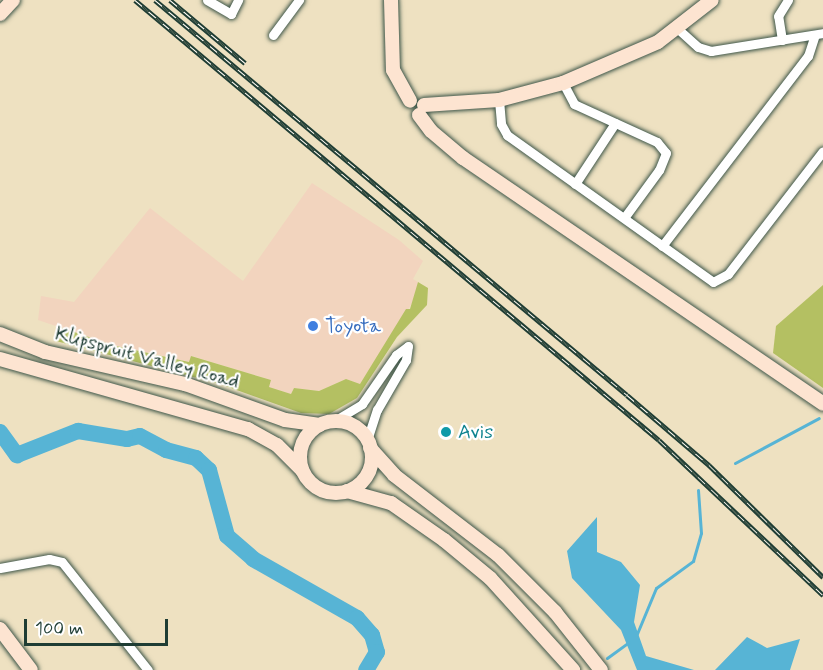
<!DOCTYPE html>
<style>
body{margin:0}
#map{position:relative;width:823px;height:670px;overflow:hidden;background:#eee1c1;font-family:Mynerve,sans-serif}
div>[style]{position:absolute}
.built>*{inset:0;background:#f2d4be}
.green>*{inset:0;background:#b4c062}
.water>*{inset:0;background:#57b4d5}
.stream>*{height:3px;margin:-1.5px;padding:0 1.5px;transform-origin:1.5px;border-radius:1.5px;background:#57b4d5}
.river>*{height:16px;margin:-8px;padding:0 8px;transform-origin:8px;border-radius:8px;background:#57b4d5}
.roads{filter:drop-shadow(0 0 2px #3e5649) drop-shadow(0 0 2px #3e5649)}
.street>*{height:9px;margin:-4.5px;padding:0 4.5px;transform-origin:4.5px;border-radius:4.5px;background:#fff}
.secondary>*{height:14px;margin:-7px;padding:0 7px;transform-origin:7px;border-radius:7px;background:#fde4d1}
.secondary>.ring{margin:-7px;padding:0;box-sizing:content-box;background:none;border:14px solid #fde4d1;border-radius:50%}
.rail>*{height:5px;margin-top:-2.5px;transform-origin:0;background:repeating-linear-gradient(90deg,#fff 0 9px,#1f3d34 0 18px);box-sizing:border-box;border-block:2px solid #1f3d34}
.dots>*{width:16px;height:16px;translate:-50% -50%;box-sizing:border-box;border:3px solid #fff;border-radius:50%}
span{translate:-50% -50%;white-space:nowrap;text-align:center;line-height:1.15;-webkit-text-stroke:4.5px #fff;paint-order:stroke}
.shop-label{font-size:20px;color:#366cbe}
.left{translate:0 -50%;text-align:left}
.street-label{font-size:20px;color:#1f3d34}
.culture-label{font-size:20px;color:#0d838f}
.scale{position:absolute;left:24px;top:619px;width:144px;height:27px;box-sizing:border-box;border:3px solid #1f3d34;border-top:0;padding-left:8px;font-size:18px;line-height:21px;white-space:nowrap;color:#1f3d34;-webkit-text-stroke:4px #fff;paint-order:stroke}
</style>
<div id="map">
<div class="built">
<div style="clip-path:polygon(312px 183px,399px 240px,423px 261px,413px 279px,418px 282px,416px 297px,360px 384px,346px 379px,319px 391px,294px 388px,291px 394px,269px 387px,271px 380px,192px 356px,190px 362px,112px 345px,38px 320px,41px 296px,74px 302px,150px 208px,243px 281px)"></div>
</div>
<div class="green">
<div style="clip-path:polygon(418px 282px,428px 288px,427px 305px,397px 337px,357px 398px,329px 414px,301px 413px,220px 384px,56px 341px,60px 327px,112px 345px,189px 362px,191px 356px,271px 380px,269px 387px,291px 394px,294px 388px,319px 391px,346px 379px,360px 384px,406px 309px,410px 309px)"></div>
<div style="clip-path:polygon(823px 285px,823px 388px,773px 353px,776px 326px)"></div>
</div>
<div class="water">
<div style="clip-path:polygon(597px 517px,597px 552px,621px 562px,640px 585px,634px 622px,646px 656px,694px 670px,637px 670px,621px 630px,572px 578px,567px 551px)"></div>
<div style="clip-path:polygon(747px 637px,767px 648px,800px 639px,790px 670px,715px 670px)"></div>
</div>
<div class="stream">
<div style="left:735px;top:463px;width:95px;rotate:-28.2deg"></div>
<div style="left:636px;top:636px;width:52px;rotate:-67.4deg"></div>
<div style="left:656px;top:588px;width:46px;rotate:-36.1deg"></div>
<div style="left:693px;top:561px;width:29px;rotate:-74deg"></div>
<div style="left:701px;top:533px;width:43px;rotate:-94deg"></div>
<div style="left:607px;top:658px;width:27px;rotate:-36deg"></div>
</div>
<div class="river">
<div style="left:0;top:432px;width:29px;rotate:54deg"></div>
<div style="left:17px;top:455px;width:66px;rotate:-21.5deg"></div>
<div style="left:78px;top:431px;width:50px;rotate:9.3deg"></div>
<div style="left:127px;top:439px;width:13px;rotate:-13deg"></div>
<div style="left:140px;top:436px;width:30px;rotate:28deg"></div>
<div style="left:166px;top:450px;width:31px;rotate:15deg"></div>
<div style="left:196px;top:458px;width:18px;rotate:43deg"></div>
<div style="left:209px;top:470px;width:68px;rotate:74.7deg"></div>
<div style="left:227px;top:536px;width:35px;rotate:41deg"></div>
<div style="left:253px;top:559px;width:120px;rotate:29.6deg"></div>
<div style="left:357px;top:618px;width:23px;rotate:49deg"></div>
<div style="left:372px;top:635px;width:18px;rotate:74deg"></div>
<div style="left:377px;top:652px;width:21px;rotate:121deg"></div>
</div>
<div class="roads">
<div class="street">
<div style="left:207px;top:0;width:28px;rotate:30deg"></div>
<div style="left:231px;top:14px;width:16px;rotate:-63deg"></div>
<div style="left:678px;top:29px;width:27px;rotate:42deg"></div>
<div style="left:698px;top:47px;width:14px;rotate:17deg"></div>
<div style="left:711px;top:51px;width:113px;rotate:-9.1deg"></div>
<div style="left:273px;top:35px;width:44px;rotate:-53.4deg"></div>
<div style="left:782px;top:40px;width:24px;rotate:-99deg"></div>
<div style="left:778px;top:16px;width:19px;rotate:-58deg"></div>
<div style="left:563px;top:83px;width:24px;rotate:62deg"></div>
<div style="left:574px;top:104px;width:91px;rotate:24.6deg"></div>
<div style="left:657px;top:142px;width:14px;rotate:51deg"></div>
<div style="left:666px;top:153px;width:18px;rotate:112deg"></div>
<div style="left:659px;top:170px;width:59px;rotate:126.1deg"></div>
<div style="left:499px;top:100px;width:24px;rotate:85deg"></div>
<div style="left:501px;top:124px;width:13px;rotate:61deg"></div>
<div style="left:507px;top:135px;width:253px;rotate:35.5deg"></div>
<div style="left:713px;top:282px;width:17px;rotate:-28deg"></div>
<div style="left:728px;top:274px;width:155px;rotate:-52.3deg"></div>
<div style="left:575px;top:184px;width:73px;rotate:-56.7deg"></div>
<div style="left:662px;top:246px;width:240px;rotate:-52.5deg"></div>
<div style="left:808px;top:56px;width:22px;rotate:-72deg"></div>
<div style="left:334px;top:421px;width:33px;rotate:-31deg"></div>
<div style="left:362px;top:404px;width:60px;rotate:-55.2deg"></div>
<div style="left:396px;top:355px;width:15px;rotate:-37deg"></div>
<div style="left:367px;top:440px;width:32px;rotate:-72deg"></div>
<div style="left:377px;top:410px;width:58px;rotate:-59.9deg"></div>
<div style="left:406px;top:360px;width:14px;rotate:-82deg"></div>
<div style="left:0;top:568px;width:50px;rotate:-10.4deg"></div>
<div style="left:49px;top:559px;width:13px;rotate:13deg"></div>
<div style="left:62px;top:562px;width:138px;rotate:51.5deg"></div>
</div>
<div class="secondary">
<div style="left:391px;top:0;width:70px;rotate:88.4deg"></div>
<div style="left:393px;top:70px;width:35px;rotate:61deg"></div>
<div style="left:0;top:14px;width:19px;rotate:-47deg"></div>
<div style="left:424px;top:105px;width:75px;rotate:-3.8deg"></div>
<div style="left:499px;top:100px;width:66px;rotate:-14.9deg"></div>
<div style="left:563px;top:83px;width:103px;rotate:-23.3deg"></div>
<div style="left:658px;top:42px;width:68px;rotate:-37.9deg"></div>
<div style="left:419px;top:115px;width:20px;rotate:53deg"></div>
<div style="left:431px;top:131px;width:42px;rotate:40.2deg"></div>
<div style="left:463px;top:158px;width:436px;rotate:34.3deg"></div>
<div style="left:0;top:334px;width:48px;rotate:21.8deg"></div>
<div style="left:45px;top:352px;width:144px;rotate:12.9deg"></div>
<div style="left:185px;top:384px;width:106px;rotate:19.8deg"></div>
<div style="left:285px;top:420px;width:35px;rotate:8deg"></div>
<div style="left:0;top:359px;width:258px;rotate:15.8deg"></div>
<div style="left:248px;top:429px;width:33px;rotate:29deg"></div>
<div style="left:277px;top:445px;width:35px;rotate:45deg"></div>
<div class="ring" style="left:300px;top:421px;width:58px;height:58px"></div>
<div style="left:370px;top:448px;width:36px;rotate:48deg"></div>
<div style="left:394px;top:475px;width:131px;rotate:37.6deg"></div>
<div style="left:498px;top:555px;width:81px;rotate:45deg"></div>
<div style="left:555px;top:612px;width:74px;rotate:51.6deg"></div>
<div style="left:347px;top:491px;width:46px;rotate:15.3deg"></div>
<div style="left:391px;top:503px;width:65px;rotate:34.9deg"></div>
<div style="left:444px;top:540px;width:60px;rotate:39.6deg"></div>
<div style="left:490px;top:578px;width:124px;rotate:47.9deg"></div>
<div style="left:0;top:629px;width:51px;rotate:52.9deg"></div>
</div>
</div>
<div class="rail">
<div style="left:135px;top:0;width:684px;rotate:40.02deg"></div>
<div style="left:659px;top:440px;width:226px;rotate:43.4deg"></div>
<div style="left:155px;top:0;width:615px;rotate:39.92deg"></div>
<div style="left:627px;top:395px;width:108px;rotate:40.5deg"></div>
<div style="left:709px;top:465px;width:160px;rotate:44.5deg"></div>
<div style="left:170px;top:0;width:98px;rotate:40deg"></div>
</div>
<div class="dots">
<div style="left:313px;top:326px;background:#3f7fe0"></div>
<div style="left:446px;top:432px;background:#0f9aa8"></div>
</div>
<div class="shop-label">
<span class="left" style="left:325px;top:326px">Toyota</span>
</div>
<div class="street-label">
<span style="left:147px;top:358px;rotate:15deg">Klipspruit Valley Road</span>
</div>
<div class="culture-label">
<span class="left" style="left:458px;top:432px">Avis</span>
</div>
<div class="scale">100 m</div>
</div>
